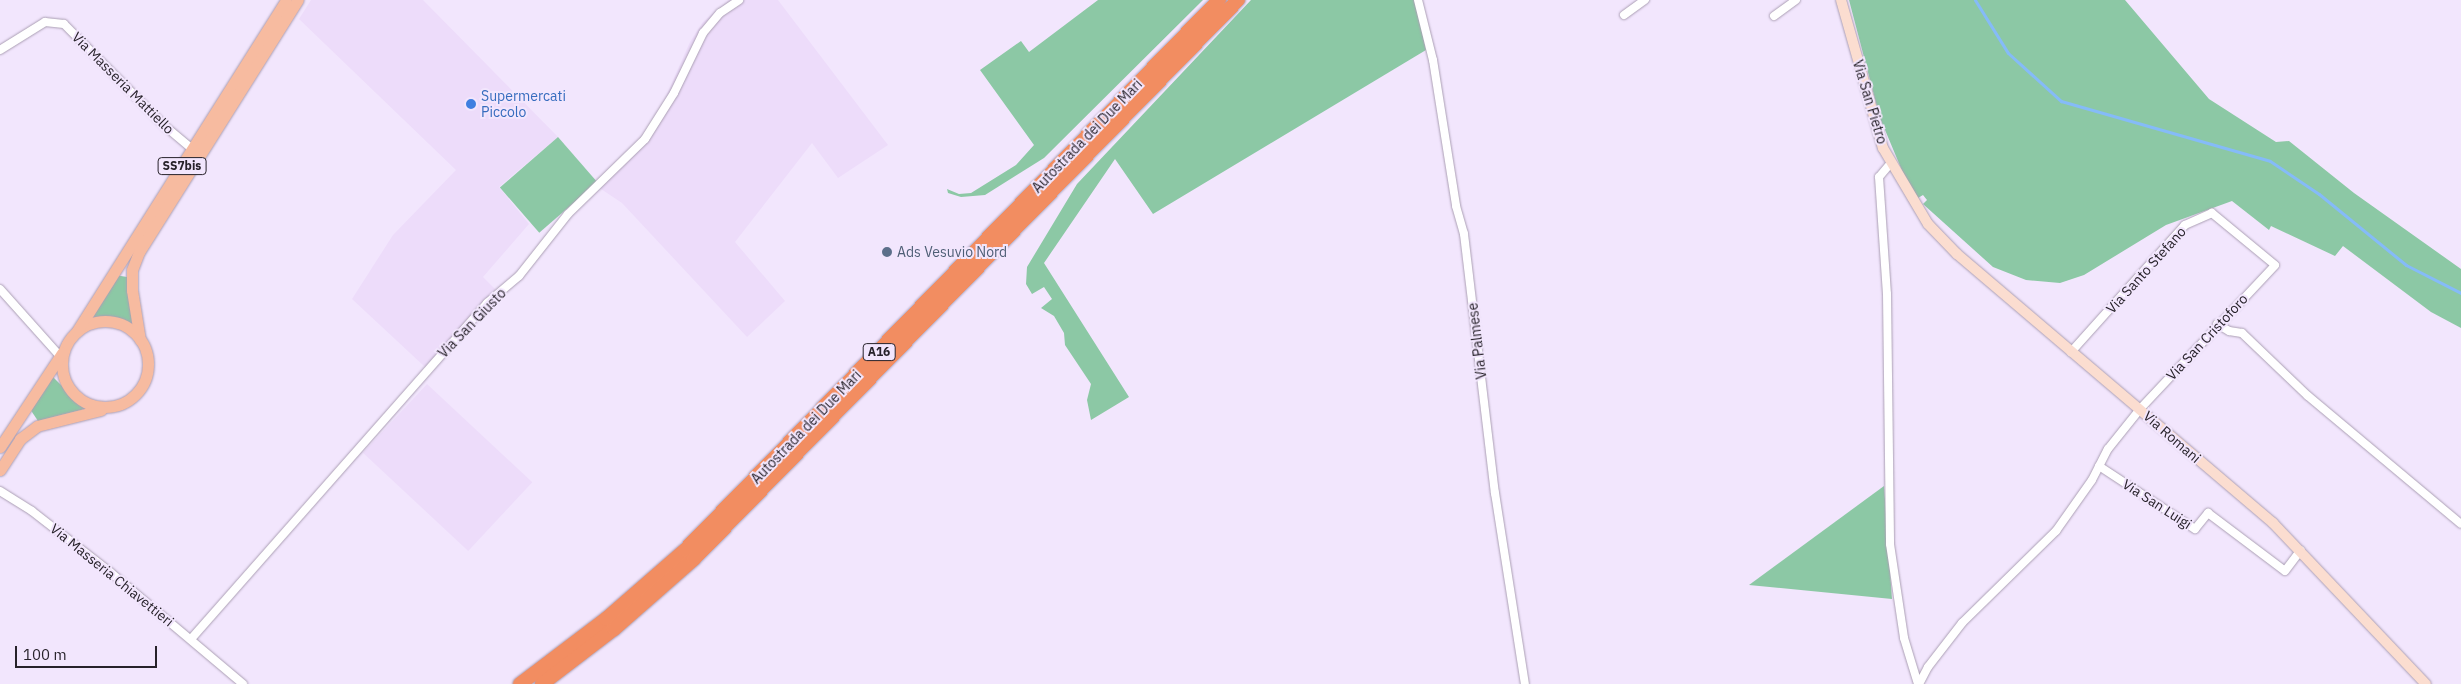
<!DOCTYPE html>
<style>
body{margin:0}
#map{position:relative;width:2461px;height:684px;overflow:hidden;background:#f2e6fd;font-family:"IBM Plex Sans",sans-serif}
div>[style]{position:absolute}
.built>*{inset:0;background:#eddcfa;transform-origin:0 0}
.green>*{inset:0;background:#8cc8a5;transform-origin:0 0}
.stream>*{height:3px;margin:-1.5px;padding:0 1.5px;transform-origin:1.5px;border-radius:1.5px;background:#85bbf8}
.roads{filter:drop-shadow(0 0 1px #ab9fb4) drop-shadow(0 0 1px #ab9fb4)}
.street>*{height:8px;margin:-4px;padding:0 4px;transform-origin:4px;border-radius:4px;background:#fff}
.secondary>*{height:10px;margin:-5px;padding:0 5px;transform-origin:5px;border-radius:5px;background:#fbddd0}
.primary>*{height:11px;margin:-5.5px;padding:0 5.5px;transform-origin:5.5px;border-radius:5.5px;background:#f7bba0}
.primary>.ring{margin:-5.5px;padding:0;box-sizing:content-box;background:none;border:11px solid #f7bba0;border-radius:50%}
.highway>*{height:14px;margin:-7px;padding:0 7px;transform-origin:7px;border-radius:7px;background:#f28d61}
.dots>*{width:14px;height:14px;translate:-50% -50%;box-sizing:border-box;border:2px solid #f2e6fd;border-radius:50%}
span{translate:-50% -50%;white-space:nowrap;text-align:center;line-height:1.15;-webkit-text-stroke:4px #f2e6fd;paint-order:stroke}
.shield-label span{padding:1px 4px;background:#f2e6fd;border:1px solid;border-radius:4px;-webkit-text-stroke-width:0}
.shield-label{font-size:12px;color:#27222a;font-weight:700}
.street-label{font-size:14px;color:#27222a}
.shop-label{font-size:14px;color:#366cbe}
.left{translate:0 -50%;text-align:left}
.service-label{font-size:14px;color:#4e5e75}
.scale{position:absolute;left:15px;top:646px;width:142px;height:22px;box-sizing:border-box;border:2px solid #27222a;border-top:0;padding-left:6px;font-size:15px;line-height:18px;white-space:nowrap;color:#27222a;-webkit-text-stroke:4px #f2e6fd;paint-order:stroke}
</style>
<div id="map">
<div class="built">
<div style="clip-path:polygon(311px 0,423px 0,558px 137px,499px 187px,529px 224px,483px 277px,496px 290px,425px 367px,352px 299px,393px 235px,456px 170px,299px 19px)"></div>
<div style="clip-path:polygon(729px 0,778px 0,888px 145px,838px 178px,812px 143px,735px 242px,785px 301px,747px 337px,622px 203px,595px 185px,645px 132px,658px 114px,690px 42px,703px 22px)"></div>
<div style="left:427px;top:384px;width:144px;height:94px;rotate:43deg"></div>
</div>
<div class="green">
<div style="clip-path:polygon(1098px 0,1203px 0,1044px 158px,985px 195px,961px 197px,948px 193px,947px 189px,959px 194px,971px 193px,1016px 165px,1034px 145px,980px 70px,1021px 41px,1029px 52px)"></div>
<div style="clip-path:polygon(1251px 0,1415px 0,1426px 50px,1153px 214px,1115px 159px,1044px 263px,1129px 397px,1091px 420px,1087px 400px,1091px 384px,1065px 345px,1064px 333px,1054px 316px,1041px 308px,1052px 299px,1044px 287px,1032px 294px,1026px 284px,1027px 267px,1077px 184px)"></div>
<div style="clip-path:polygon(1849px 0,2125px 0,2209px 99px,2276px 142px,2289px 141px,2354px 193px,2461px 269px,2461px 328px,2431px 312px,2343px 246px,2335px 256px,2271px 226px,2269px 230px,2232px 201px,2166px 225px,2084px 275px,2060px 283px,2026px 280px,1993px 267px,1923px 204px,1927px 200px,1923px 195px,1918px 198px,1906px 180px,1880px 118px)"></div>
<div style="left:558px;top:137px;width:60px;height:77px;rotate:49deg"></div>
<div style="clip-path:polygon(115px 275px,127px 277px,135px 328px,117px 319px,89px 320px)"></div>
<div style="clip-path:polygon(52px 376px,85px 409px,38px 421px,30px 409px)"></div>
<div style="clip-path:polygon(1884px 486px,1892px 599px,1749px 585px)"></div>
</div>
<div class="stream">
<div style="left:1975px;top:0;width:62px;rotate:58.1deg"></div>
<div style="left:2008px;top:53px;width:72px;rotate:42.2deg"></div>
<div style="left:2061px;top:101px;width:217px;rotate:16deg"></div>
<div style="left:2270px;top:161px;width:59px;rotate:34deg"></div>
<div style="left:2319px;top:194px;width:112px;rotate:39.2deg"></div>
<div style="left:2406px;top:265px;width:62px;rotate:27deg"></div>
</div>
<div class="roads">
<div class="street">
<div style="left:1418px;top:0;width:62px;rotate:76deg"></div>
<div style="left:1433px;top:60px;width:148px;rotate:81deg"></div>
<div style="left:1456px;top:206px;width:29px;rotate:74deg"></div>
<div style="left:1464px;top:234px;width:261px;rotate:83.2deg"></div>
<div style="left:1495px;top:493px;width:193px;rotate:81.1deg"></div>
<div style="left:1624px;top:15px;width:26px;rotate:-36deg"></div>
<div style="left:1774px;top:16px;width:27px;rotate:-36deg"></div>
<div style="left:0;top:50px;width:53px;rotate:-31.9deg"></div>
<div style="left:45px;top:22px;width:19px;rotate:6deg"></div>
<div style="left:64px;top:24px;width:145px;rotate:45.3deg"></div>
<div style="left:166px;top:127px;width:34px;rotate:40deg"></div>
<div style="left:1890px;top:164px;width:17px;rotate:130deg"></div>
<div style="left:1879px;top:177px;width:117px;rotate:86.1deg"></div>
<div style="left:1887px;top:294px;width:250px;rotate:89.3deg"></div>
<div style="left:1890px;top:544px;width:95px;rotate:81.5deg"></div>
<div style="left:1904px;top:638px;width:48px;rotate:73.1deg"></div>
<div style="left:0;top:289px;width:90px;rotate:48.2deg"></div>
<div style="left:2217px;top:324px;width:14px;rotate:30deg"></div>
<div style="left:2229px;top:331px;width:13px;rotate:9deg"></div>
<div style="left:2242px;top:333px;width:91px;rotate:43.7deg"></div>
<div style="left:2308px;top:396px;width:199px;rotate:39.9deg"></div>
<div style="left:2099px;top:466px;width:115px;rotate:33.3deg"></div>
<div style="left:2195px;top:529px;width:21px;rotate:-51deg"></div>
<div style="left:2208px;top:513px;width:96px;rotate:37deg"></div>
<div style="left:2285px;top:571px;width:26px;rotate:-53deg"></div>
<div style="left:0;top:491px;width:38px;rotate:32deg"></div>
<div style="left:32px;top:511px;width:99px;rotate:38deg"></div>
<div style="left:110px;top:572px;width:174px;rotate:40.1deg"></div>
<div style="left:191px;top:639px;width:448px;rotate:-48.6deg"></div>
<div style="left:487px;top:303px;width:42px;rotate:-40.2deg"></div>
<div style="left:519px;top:276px;width:79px;rotate:-51.7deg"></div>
<div style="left:568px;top:214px;width:107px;rotate:-44.2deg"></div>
<div style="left:645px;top:139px;width:54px;rotate:-57.8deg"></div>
<div style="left:674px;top:93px;width:67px;rotate:-64.2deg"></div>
<div style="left:703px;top:33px;width:26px;rotate:-50deg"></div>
<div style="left:720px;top:13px;width:23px;rotate:-34deg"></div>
<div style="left:1919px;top:684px;width:19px;rotate:-62deg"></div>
<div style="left:1928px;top:667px;width:56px;rotate:-52.3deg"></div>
<div style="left:1962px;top:623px;width:132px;rotate:-44.4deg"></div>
<div style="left:2056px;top:531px;width:62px;rotate:-54.8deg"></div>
<div style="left:2092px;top:480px;width:35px;rotate:-63deg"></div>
<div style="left:2108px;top:449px;width:51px;rotate:-51.3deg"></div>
<div style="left:2140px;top:409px;width:197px;rotate:-46.8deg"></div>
<div style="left:2275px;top:265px;width:82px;rotate:-140.5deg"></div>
<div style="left:2212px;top:213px;width:30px;rotate:156deg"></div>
<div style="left:2185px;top:225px;width:171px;rotate:131.9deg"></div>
</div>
<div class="secondary">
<div style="left:1841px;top:0;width:154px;rotate:74.2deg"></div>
<div style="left:1883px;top:148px;width:88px;rotate:59.4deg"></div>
<div style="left:1928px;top:224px;width:42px;rotate:46deg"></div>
<div style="left:1957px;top:254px;width:415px;rotate:40.4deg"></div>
<div style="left:2273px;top:523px;width:222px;rotate:46.5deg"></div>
</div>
<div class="primary">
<div class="ring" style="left:62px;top:321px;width:75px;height:75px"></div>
<div style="left:77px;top:331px;width:391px;rotate:-57.7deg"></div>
<div style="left:140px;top:340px;width:51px;rotate:-99.1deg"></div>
<div style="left:132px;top:290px;width:20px;rotate:-90deg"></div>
<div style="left:132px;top:270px;width:19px;rotate:-69deg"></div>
<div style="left:139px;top:252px;width:298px;rotate:-57.8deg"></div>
<div style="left:0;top:447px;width:113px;rotate:-56.6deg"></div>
<div style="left:0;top:470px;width:37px;rotate:-57deg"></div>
<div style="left:20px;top:439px;width:21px;rotate:-37deg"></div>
<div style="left:37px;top:426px;width:66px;rotate:-14deg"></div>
</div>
<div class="highway">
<div style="left:520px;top:684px;width:108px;rotate:-37.1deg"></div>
<div style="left:606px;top:619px;width:105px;rotate:-41.1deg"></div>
<div style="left:685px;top:550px;width:767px;rotate:-45.85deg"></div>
<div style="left:542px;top:684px;width:91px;rotate:-37.4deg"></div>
<div style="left:614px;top:629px;width:106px;rotate:-41.2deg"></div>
<div style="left:694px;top:559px;width:780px;rotate:-45.78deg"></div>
</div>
</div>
<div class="dots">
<div style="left:471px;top:104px;background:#3f7fe0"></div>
<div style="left:887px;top:252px;background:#5c6f8a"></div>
</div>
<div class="shield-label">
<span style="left:182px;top:166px">SS7bis</span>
<span style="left:879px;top:352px">A16</span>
</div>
<div class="street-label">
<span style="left:123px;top:83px;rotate:45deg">Via Masseria Mattiello</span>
<span style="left:1870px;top:102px;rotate:73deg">Via San Pietro</span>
<span style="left:1087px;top:136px;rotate:-46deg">Autostrada dei Due Mari</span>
<span style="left:2146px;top:270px;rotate:-48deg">Via Santo Stefano</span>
<span style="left:472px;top:323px;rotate:-46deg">Via San Giusto</span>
<span style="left:2207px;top:337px;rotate:-47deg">Via San Cristoforo</span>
<span style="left:1477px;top:341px;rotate:-97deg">Via Palmese</span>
<span style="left:806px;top:427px;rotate:-46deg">Autostrada dei Due Mari</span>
<span style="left:2172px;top:437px;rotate:41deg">Via Romani</span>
<span style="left:2157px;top:504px;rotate:33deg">Via San Luigi</span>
<span style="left:112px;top:575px;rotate:39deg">Via Masseria Chiavettieri</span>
</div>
<div class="shop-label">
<span class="left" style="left:481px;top:104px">Supermercati<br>Piccolo</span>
</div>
<div class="service-label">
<span class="left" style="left:897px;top:252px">Ads Vesuvio Nord</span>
</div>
<div class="scale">100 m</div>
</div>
